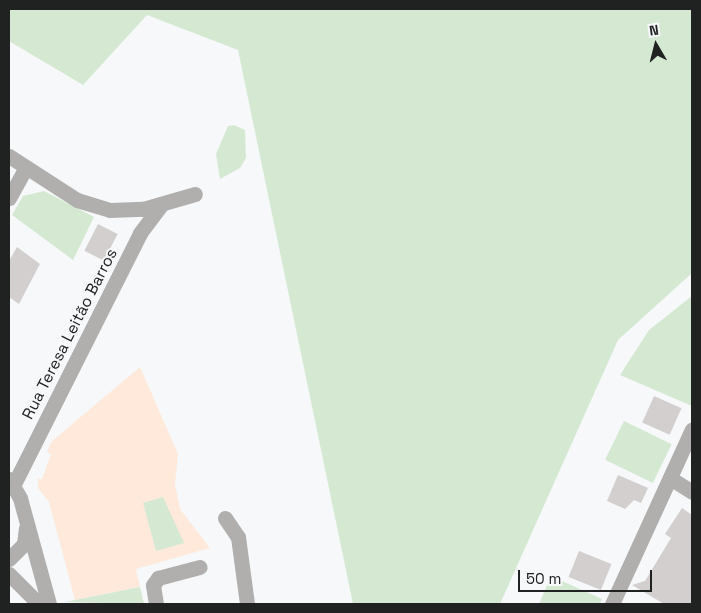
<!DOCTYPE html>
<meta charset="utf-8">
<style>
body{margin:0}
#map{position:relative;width:701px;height:613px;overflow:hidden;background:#f6f8fa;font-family:"Space Grotesk",sans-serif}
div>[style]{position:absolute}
.education>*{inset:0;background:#fee9db}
.green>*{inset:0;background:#d5e9d2;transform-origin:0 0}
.building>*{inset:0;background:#d3cfcf;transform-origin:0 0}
.street>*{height:15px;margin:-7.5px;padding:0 7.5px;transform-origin:7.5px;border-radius:7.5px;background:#b0afae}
span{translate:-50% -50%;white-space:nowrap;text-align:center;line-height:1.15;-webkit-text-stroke:4px #f6f8fa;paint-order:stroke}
.street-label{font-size:16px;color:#202121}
.frame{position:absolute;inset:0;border:10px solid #202121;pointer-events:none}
.north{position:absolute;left:631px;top:20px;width:50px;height:50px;-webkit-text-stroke:4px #f6f8fa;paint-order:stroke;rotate:352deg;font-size:14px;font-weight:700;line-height:20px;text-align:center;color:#202121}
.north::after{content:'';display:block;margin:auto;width:18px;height:22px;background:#202121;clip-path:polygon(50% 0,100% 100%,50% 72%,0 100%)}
.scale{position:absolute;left:518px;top:570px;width:134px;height:22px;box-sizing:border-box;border:2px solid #202121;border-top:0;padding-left:6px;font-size:15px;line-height:18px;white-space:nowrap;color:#202121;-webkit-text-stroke:4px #f6f8fa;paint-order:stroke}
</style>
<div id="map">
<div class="education">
<div style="clip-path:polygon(140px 367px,178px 454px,175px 484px,180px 509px,210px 548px,136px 569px,140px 587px,75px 600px,49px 502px,38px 488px,38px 479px,42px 479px,51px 454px,47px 452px,51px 442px)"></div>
</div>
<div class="green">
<div style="clip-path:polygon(9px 9px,692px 9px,692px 273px,618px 340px,500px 604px,353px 604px,238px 50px,147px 15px,83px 85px,9px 41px)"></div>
<div style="clip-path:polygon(234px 125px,245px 130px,246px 158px,240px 168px,220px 179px,216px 154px,228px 126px)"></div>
<div style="clip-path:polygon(44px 191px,94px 217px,73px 260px,12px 215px,23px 196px)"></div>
<div style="clip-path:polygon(692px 296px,692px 406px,620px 375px,649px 330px)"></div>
<div style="left:624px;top:421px;width:53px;height:43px;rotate:26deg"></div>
<div style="clip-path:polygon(163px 497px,184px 543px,156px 551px,143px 503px)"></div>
<div style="clip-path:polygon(551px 576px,602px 599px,600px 604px,539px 604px)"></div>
<div style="clip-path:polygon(140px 587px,144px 604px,65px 602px)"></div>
</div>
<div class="building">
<div style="left:98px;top:224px;width:22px;height:30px;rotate:27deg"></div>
<div style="clip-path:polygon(17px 247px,40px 264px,19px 304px,9px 297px,9px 261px)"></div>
<div style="left:654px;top:396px;width:30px;height:29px;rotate:24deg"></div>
<div style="clip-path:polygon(618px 475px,648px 488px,641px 503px,634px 500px,625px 509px,607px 501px)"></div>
<div style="clip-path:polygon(682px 508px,692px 515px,692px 604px,664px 604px,632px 585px,645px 581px,671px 538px,665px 534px)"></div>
<div style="left:579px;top:551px;width:35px;height:28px;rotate:22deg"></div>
</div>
<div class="street">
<div style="left:9px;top:156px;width:81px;rotate:32.9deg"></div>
<div style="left:77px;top:200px;width:34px;rotate:17deg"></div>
<div style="left:110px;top:210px;width:33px;rotate:-2deg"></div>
<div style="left:143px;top:209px;width:54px;rotate:-16.1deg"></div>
<div style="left:9px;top:198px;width:35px;rotate:-61deg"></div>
<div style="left:670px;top:478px;width:26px;rotate:32deg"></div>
<div style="left:9px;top:479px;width:22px;rotate:60deg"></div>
<div style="left:20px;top:498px;width:110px;rotate:74.7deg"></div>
<div style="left:14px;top:484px;width:281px;rotate:-63.3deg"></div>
<div style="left:140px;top:233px;width:36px;rotate:-53deg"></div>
<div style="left:225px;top:518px;width:23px;rotate:56deg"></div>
<div style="left:238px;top:537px;width:68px;rotate:82.3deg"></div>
<div style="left:9px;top:559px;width:21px;rotate:-45deg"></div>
<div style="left:24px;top:544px;width:16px;rotate:-83deg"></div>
<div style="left:9px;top:574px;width:42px;rotate:45deg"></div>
<div style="left:156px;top:604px;width:19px;rotate:-99deg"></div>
<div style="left:153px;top:585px;width:9px;rotate:-54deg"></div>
<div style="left:158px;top:578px;width:43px;rotate:-14.7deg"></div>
<div style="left:612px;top:604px;width:192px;rotate:-65.4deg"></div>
</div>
<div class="street-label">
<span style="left:70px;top:334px;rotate:-63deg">Rua Teresa Leitão Barros</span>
</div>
<div class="frame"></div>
<div class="north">N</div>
<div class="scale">50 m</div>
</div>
